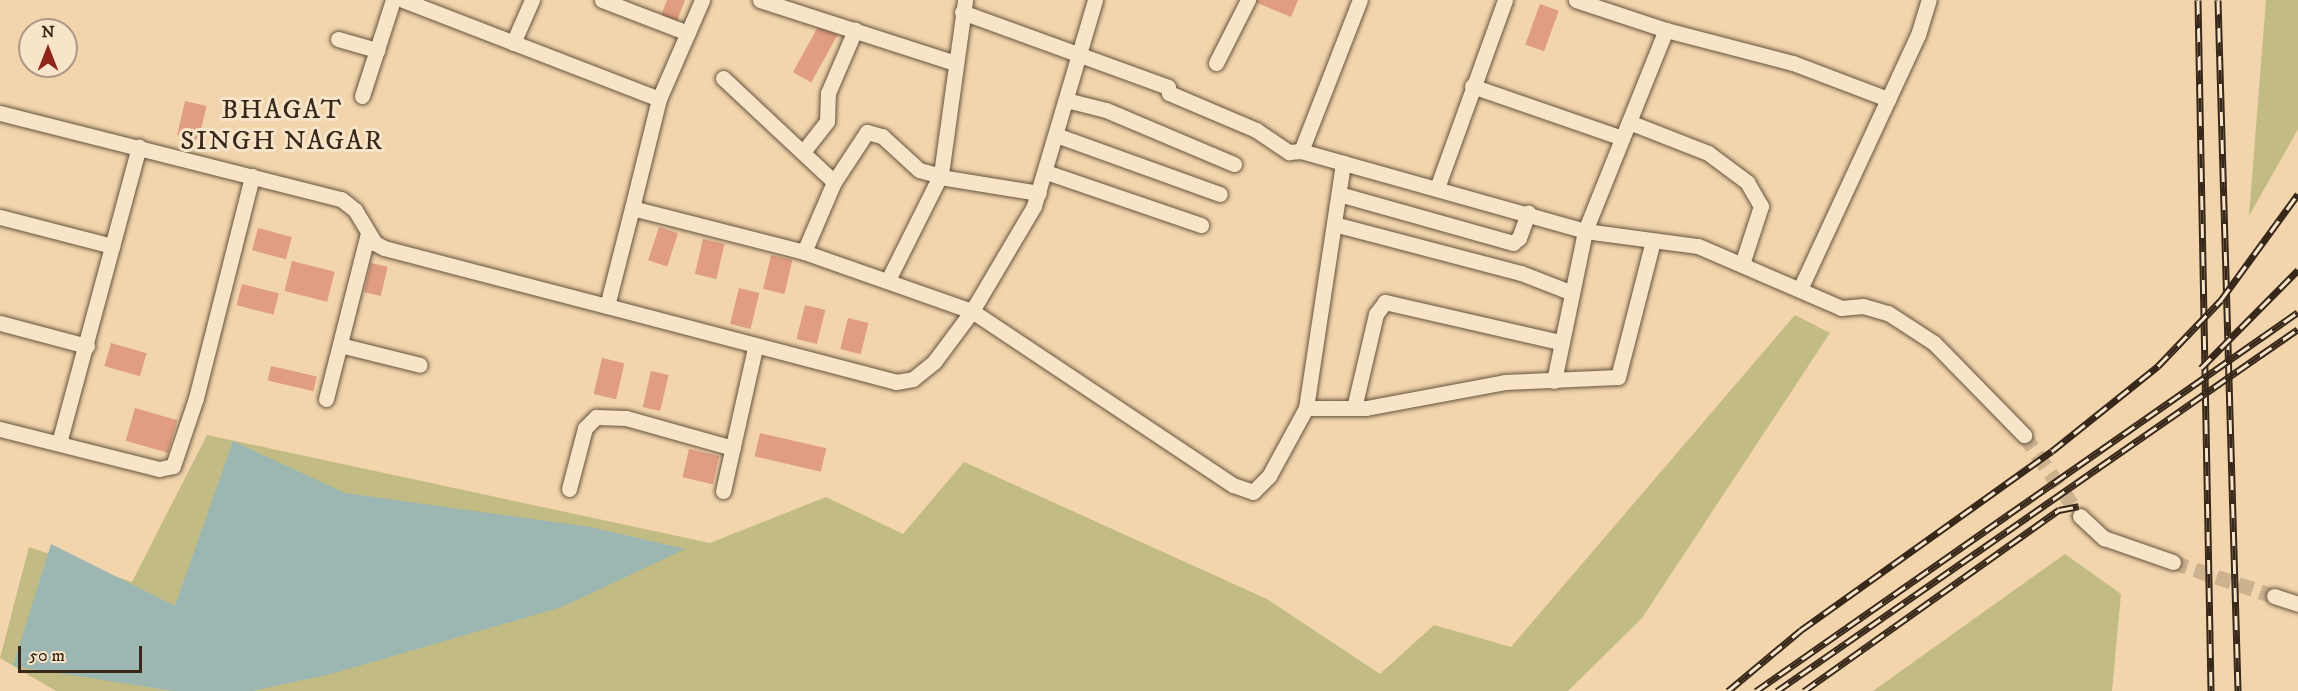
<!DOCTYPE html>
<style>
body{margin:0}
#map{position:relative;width:2298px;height:691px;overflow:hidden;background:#f2d5ac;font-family:"IM FELL DW Pica",serif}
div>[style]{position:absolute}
.green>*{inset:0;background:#c2bb84}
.water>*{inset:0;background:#9cb7b1}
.building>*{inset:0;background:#e09d81;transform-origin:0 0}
.street-tunnel>*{height:15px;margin-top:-7.5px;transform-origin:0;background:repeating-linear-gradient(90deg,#cdb28f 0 15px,transparent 0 23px)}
.roads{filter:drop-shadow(0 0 2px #66533e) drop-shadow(0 0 2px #66533e)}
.street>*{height:15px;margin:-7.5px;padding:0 7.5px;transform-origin:7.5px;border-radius:7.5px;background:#f7e4c9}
.rail>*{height:7px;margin-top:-3.5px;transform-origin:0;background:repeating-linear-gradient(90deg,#f7e4c9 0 14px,#38281a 0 28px);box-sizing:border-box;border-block:2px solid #38281a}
span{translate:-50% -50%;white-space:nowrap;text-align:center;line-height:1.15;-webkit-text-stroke:6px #f7e4c9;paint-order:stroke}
.neighbourhood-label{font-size:27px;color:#38281a;letter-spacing:1.5px}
.north{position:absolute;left:18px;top:18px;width:60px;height:60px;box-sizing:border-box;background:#f7e4c9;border:2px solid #ab9983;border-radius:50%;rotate:0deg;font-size:16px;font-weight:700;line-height:24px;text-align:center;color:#38281a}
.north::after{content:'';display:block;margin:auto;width:21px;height:27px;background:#8f2418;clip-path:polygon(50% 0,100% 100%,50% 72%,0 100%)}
.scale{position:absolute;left:18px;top:646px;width:124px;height:27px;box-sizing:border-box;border:3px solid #38281a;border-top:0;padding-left:8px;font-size:18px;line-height:21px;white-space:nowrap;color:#38281a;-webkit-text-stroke:4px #f7e4c9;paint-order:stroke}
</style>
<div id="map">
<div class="green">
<div style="clip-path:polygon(2266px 0,2298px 0,2298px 129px,2249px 216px)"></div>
<div style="clip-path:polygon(1795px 315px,1830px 333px,1642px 618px,1568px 691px,56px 691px,0 658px,29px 547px,132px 582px,207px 435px,710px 543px,826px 497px,903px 534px,964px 462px,1267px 599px,1380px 674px,1434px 625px,1511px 647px)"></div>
<div style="clip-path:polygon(2065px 554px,2121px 594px,2112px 691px,1873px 691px)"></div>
</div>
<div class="water">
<div style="clip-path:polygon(233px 441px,345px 493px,590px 527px,685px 549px,562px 607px,331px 674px,252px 691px,173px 691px,13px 666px,51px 544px,175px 606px)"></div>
</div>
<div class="building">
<div style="clip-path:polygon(667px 0,685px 0,676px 24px,660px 18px)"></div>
<div style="clip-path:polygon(1250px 0,1298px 0,1291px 17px)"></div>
<div style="left:1540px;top:4px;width:20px;height:43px;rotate:20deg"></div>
<div style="left:819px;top:25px;width:21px;height:54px;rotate:29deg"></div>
<div style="left:185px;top:101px;width:22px;height:35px;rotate:13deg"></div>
<div style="left:659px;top:227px;width:20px;height:35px;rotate:18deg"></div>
<div style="left:258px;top:228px;width:35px;height:23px;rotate:15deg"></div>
<div style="left:703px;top:239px;width:22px;height:36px;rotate:13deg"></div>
<div style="left:771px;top:255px;width:22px;height:35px;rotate:13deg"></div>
<div style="left:292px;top:261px;width:44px;height:31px;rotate:14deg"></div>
<div style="left:371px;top:263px;width:17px;height:30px;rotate:13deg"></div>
<div style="left:242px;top:284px;width:38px;height:22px;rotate:14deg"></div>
<div style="left:739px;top:288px;width:21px;height:37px;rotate:14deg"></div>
<div style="left:805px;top:305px;width:21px;height:35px;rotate:14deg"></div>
<div style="left:848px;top:318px;width:21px;height:32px;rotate:14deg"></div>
<div style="left:111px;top:343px;width:37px;height:24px;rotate:16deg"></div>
<div style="left:602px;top:358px;width:23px;height:37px;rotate:13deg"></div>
<div style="left:271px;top:366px;width:47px;height:15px;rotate:13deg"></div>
<div style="left:651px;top:371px;width:18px;height:37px;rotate:13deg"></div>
<div style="left:135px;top:408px;width:44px;height:34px;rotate:16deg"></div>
<div style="left:760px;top:433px;width:68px;height:24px;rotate:13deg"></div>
<div style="left:689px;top:449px;width:31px;height:29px;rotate:13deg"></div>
</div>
<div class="street-tunnel">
<div style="left:2024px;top:435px;width:98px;rotate:55.3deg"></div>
<div style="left:2173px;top:562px;width:107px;rotate:18.6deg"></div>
</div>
<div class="roads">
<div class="street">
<div style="left:403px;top:0;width:274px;rotate:21.1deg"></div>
<div style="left:602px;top:0;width:92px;rotate:21deg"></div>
<div style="left:760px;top:0;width:205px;rotate:17.9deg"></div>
<div style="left:962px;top:12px;width:219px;rotate:20deg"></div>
<div style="left:1168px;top:87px;width:6px;rotate:81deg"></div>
<div style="left:1169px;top:93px;width:95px;rotate:23deg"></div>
<div style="left:1256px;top:130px;width:40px;rotate:34deg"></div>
<div style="left:1289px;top:152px;width:12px;rotate:-5deg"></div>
<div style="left:1301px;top:151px;width:295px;rotate:15.7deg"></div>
<div style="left:1585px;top:231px;width:114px;rotate:7.6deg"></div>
<div style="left:1698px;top:246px;width:156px;rotate:23.4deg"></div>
<div style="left:1841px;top:308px;width:22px;rotate:-5deg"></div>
<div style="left:1863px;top:306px;width:26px;rotate:16deg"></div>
<div style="left:1888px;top:313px;width:55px;rotate:33.1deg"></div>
<div style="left:1934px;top:343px;width:129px;rotate:45.6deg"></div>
<div style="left:1666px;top:30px;width:131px;rotate:14.6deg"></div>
<div style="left:1793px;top:63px;width:102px;rotate:20.8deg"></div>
<div style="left:338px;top:39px;width:41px;rotate:15.8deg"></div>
<div style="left:513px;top:43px;width:47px;rotate:-66.2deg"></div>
<div style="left:1216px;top:63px;width:71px;rotate:-63.1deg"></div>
<div style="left:723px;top:78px;width:152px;rotate:43.1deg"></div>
<div style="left:1472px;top:86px;width:159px;rotate:19.1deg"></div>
<div style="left:362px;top:96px;width:101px;rotate:-72.1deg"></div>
<div style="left:1066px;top:100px;width:41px;rotate:14deg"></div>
<div style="left:1106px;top:110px;width:139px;rotate:22.9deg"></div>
<div style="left:0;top:113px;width:352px;rotate:14.2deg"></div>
<div style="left:341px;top:199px;width:18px;rotate:38deg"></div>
<div style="left:355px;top:210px;width:39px;rotate:59deg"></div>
<div style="left:375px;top:243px;width:10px;rotate:29deg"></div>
<div style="left:384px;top:248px;width:230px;rotate:14.6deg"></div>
<div style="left:607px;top:306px;width:101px;rotate:-75.7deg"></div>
<div style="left:632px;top:208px;width:178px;rotate:14.3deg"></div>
<div style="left:804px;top:252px;width:178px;rotate:19.4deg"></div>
<div style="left:972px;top:311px;width:122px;rotate:-59.4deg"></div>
<div style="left:1034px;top:206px;width:215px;rotate:-73.5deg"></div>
<div style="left:1629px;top:122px;width:85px;rotate:21.4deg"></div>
<div style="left:1708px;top:153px;width:49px;rotate:36.6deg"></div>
<div style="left:1747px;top:182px;width:28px;rotate:60deg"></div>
<div style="left:1761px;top:206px;width:61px;rotate:108.1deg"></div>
<div style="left:1056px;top:135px;width:174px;rotate:19.8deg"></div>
<div style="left:1301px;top:151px;width:162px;rotate:-68.7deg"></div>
<div style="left:803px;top:152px;width:39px;rotate:-52deg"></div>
<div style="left:827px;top:121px;width:28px;rotate:-88deg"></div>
<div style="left:828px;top:93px;width:69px;rotate:-66.8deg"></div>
<div style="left:1046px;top:172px;width:164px;rotate:18.9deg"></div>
<div style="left:940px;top:177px;width:100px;rotate:9.2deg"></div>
<div style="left:1437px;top:188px;width:200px;rotate:-70.1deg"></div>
<div style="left:1339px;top:194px;width:181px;rotate:15.7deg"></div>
<div style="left:1513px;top:243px;width:8px;rotate:-40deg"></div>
<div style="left:1519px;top:238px;width:27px;rotate:-70deg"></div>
<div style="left:632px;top:208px;width:112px;rotate:-76.1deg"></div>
<div style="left:659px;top:99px;width:108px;rotate:-66.5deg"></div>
<div style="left:0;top:217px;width:116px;rotate:14.5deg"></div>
<div style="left:1334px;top:224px;width:193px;rotate:14.7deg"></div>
<div style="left:1521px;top:273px;width:53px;rotate:21.2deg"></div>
<div style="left:804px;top:252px;width:76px;rotate:-66.8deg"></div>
<div style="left:834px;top:182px;width:60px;rotate:-56.6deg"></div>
<div style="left:867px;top:132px;width:16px;rotate:15deg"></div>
<div style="left:882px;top:136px;width:50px;rotate:42.6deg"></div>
<div style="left:919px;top:170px;width:23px;rotate:15deg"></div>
<div style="left:888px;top:280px;width:119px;rotate:-63.4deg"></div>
<div style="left:941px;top:174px;width:176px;rotate:-82.1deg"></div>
<div style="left:1800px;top:289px;width:280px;rotate:-65.1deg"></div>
<div style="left:1918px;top:35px;width:37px;rotate:-73deg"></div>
<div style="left:607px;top:306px;width:299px;rotate:14.7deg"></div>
<div style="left:896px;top:382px;width:17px;rotate:-10deg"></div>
<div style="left:913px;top:379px;width:27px;rotate:-39deg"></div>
<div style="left:934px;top:362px;width:64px;rotate:-53.3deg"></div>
<div style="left:972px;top:311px;width:314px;rotate:33.7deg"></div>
<div style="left:1233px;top:485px;width:21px;rotate:19deg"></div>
<div style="left:1253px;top:492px;width:23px;rotate:-45deg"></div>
<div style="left:1269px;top:476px;width:77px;rotate:-61.4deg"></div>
<div style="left:1306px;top:408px;width:248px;rotate:-81.4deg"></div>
<div style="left:0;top:323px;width:90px;rotate:14.8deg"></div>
<div style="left:340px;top:345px;width:82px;rotate:14deg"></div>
<div style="left:1554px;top:381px;width:153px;rotate:-78.3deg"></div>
<div style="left:1585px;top:231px;width:217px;rotate:-68.1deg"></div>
<div style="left:1666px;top:30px;width:95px;rotate:-161.6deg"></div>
<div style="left:326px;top:399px;width:171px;rotate:-75.8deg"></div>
<div style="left:1306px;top:408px;width:60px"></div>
<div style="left:1366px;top:408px;width:141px;rotate:-10.6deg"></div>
<div style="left:1505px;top:382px;width:113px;rotate:-2.5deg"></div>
<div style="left:1618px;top:377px;width:140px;rotate:-75.6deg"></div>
<div style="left:1354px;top:408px;width:97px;rotate:-76.8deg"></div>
<div style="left:1376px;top:314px;width:15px;rotate:-53deg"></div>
<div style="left:1385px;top:302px;width:180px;rotate:12.9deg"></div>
<div style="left:0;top:429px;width:164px;rotate:14.1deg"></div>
<div style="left:159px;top:469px;width:14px;rotate:-12deg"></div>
<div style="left:173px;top:466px;width:72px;rotate:-71.3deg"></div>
<div style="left:196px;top:398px;width:229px;rotate:-75.8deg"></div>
<div style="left:59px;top:443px;width:307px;rotate:-74.9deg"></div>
<div style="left:569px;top:489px;width:63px;rotate:-75.3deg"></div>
<div style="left:585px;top:428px;width:16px;rotate:-45deg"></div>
<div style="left:596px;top:417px;width:30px;rotate:2deg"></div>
<div style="left:626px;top:418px;width:111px;rotate:15.7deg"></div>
<div style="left:723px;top:491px;width:147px;rotate:-77.4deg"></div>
<div style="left:2080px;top:516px;width:33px;rotate:43deg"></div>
<div style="left:2104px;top:538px;width:73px;rotate:19.2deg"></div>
<div style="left:2274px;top:596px;width:25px;rotate:18deg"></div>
</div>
</div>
<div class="rail">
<div style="left:2198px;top:0;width:691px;rotate:88.92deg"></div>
<div style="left:2218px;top:0;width:691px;rotate:88.34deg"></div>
<div style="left:2201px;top:368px;width:138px;rotate:-45.3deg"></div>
<div style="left:1728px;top:691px;width:95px;rotate:-39.9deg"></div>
<div style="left:1801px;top:630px;width:308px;rotate:-35.5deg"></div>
<div style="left:2052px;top:451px;width:136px;rotate:-38.7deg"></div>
<div style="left:2158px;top:366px;width:91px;rotate:-46.3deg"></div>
<div style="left:2221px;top:300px;width:131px;rotate:-54deg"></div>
<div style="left:1756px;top:691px;width:661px;rotate:-34.96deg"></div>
<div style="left:1777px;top:691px;width:634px;rotate:-34.79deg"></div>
<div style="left:1804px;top:691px;width:313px;rotate:-35.4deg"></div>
<div style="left:2059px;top:510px;width:20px;rotate:-11deg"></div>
</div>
<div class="neighbourhood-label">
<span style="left:282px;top:126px">BHAGAT<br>SINGH NAGAR</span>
</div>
<div class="north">N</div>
<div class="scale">50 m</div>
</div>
